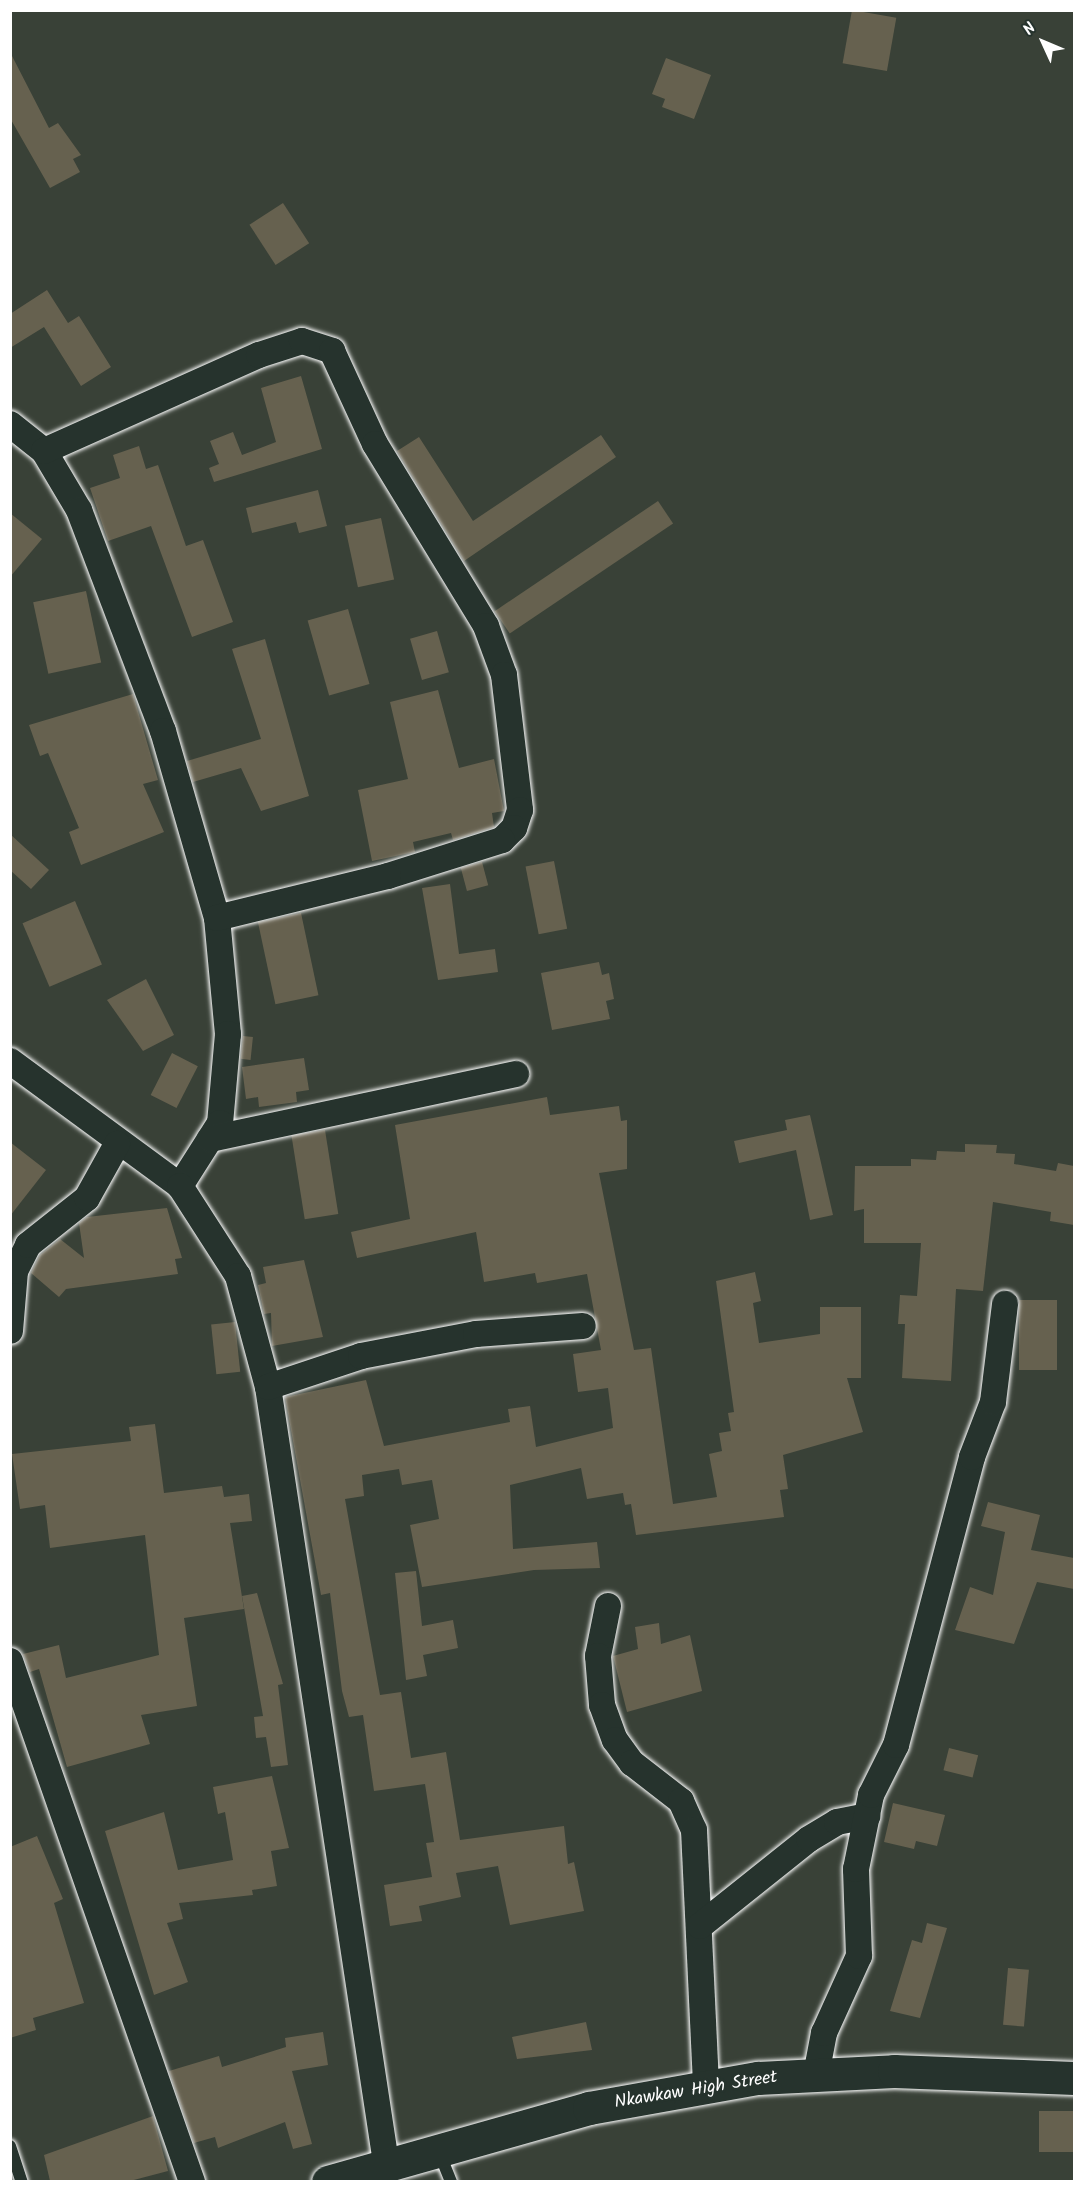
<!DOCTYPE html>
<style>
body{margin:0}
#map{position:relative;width:1085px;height:2192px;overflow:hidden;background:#394137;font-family:Kalam,sans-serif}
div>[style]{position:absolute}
.building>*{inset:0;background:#66614f;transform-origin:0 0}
.roads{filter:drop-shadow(0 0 2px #fff) drop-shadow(0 0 2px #fff)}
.lane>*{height:12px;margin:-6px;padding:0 6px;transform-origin:6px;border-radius:6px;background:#26332d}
.street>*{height:26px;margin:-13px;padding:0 13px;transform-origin:13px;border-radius:13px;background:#26332d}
.secondary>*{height:33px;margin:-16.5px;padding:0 16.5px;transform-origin:16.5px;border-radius:16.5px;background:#26332d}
span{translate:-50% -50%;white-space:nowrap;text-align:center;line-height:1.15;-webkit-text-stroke:5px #26332d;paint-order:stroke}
.street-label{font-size:18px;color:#fff}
.frame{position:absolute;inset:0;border:12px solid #fff;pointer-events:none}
.north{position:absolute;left:1013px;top:12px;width:60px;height:60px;-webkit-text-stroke:4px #26332d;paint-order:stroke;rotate:314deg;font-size:16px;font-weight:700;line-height:24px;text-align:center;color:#fff}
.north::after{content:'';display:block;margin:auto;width:21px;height:27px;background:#fff;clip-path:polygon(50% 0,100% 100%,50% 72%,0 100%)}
</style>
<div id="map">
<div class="building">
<div style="left:852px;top:10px;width:45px;height:54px;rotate:10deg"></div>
<div style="clip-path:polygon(10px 52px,49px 128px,58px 123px,81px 155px,73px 159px,80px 172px,50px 188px,10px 118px)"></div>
<div style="clip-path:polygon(666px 58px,711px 75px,694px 119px,662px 107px,665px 99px,652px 94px)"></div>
<div style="left:283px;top:203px;width:48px;height:40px;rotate:57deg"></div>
<div style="clip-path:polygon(47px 290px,68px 323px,79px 316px,111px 367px,81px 386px,44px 327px,10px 348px,10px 314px)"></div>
<div style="clip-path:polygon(301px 376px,322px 449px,214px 482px,209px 468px,219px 464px,210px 441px,233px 432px,242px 455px,276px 442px,261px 388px)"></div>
<div style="clip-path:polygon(601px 435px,616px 457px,464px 561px,397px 451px,419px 437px,473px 521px)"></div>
<div style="clip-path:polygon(139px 446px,146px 469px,158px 465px,186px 546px,203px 540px,233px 622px,192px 637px,151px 526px,108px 541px,90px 488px,120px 478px,113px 455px)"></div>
<div style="clip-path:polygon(318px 490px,327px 526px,299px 533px,296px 522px,252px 533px,246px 508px)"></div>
<div style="left:658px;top:501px;width:27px;height:197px;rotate:56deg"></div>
<div style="clip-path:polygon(10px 513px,42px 539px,10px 577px)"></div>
<div style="left:381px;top:518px;width:63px;height:37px;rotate:78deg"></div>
<div style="left:86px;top:591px;width:73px;height:54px;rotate:78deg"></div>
<div style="left:348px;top:609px;width:78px;height:42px;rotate:74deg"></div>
<div style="left:437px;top:631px;width:43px;height:28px;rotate:74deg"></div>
<div style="clip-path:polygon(265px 639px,309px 796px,261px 811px,241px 768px,193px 782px,187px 761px,261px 739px,232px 649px)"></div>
<div style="clip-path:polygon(438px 690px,459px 768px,494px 759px,504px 811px,492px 813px,494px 827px,453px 840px,451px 833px,413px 842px,415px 852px,372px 861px,358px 790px,408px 779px,390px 702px)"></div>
<div style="clip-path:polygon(133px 694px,158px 780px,143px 784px,164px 832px,81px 865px,69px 832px,79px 828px,48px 753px,40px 756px,29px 725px)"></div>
<div style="clip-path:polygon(10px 834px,49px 870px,31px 889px,10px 870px)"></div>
<div style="left:554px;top:861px;width:69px;height:29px;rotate:79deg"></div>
<div style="left:482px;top:862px;width:24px;height:22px;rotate:75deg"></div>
<div style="clip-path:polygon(450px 884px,459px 954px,495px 949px,498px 972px,438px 980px,422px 888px)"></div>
<div style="left:75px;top:901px;width:69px;height:57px;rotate:67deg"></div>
<div style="left:301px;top:913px;width:84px;height:44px;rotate:78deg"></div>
<div style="clip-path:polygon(599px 962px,602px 975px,609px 973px,614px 999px,606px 1001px,610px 1019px,552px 1030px,541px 973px)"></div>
<div style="clip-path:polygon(146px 979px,174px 1035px,143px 1051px,107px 1000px)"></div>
<div style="left:243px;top:1036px;width:10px;height:23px;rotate:6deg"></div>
<div style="left:172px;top:1053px;width:29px;height:47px;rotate:27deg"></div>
<div style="clip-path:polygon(304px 1058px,309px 1090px,296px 1092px,297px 1102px,259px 1107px,258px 1097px,246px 1099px,242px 1067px)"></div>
<div style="clip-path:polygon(547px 1097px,550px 1115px,619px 1106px,621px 1121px,627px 1120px,627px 1169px,599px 1173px,634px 1350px,651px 1348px,673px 1504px,717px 1497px,709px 1454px,722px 1451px,719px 1433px,731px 1431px,728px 1413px,734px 1412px,716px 1281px,755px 1272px,761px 1301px,753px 1303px,759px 1343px,820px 1334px,820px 1307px,861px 1307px,861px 1378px,847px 1378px,863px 1432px,783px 1455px,788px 1489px,780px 1490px,784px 1517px,636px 1535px,631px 1504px,625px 1505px,623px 1493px,587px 1499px,581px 1468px,510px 1485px,513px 1549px,597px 1542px,600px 1568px,534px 1570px,422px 1587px,410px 1525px,439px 1519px,432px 1480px,402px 1485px,399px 1469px,362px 1475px,364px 1496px,345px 1499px,380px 1695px,401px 1692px,411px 1758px,446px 1752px,460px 1840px,564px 1826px,568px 1864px,574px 1862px,584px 1911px,510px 1925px,498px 1866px,456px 1873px,461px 1897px,419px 1906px,422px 1921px,390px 1926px,384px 1885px,432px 1877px,426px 1843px,434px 1842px,425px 1784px,374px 1791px,363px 1715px,349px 1717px,342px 1691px,330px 1593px,321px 1595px,285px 1397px,366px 1380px,384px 1446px,510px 1422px,508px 1409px,530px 1406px,536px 1447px,613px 1428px,608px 1388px,578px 1392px,573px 1354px,601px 1350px,587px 1274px,537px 1283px,535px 1273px,484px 1282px,476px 1232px,357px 1258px,351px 1232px,410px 1219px,395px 1125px)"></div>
<div style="clip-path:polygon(810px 1115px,833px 1215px,810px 1220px,796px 1150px,739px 1163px,734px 1141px,787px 1130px,785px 1120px)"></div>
<div style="left:325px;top:1130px;width:85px;height:34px;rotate:81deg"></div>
<div style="clip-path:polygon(10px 1142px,46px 1170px,10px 1216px)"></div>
<div style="clip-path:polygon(965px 1144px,997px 1145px,996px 1153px,1015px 1154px,1014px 1164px,1056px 1171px,1058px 1163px,1074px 1166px,1074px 1225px,1050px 1221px,1051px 1212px,993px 1202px,983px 1291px,956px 1289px,951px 1381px,902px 1378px,905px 1324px,898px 1324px,900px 1295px,917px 1296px,921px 1243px,864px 1243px,864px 1209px,854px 1211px,855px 1166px,911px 1166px,911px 1159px,936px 1160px,937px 1151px,965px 1152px)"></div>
<div style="clip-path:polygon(167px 1208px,182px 1258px,175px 1259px,178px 1274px,66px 1289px,59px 1297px,31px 1273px,40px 1255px,60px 1239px,84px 1258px,79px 1223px,87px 1217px)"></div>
<div style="clip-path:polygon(304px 1260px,323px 1337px,272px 1346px,271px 1313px,264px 1314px,258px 1285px,266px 1283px,263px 1267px)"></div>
<div style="left:1019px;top:1300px;width:38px;height:70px"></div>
<div style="left:235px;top:1322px;width:50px;height:24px;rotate:84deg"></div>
<div style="clip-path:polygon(155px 1424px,164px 1493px,222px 1486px,224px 1497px,249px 1494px,252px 1521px,230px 1523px,244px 1609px,184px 1618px,197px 1706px,141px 1715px,150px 1744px,67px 1767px,39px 1669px,30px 1672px,23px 1654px,59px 1645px,66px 1678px,159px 1655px,145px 1535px,50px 1548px,45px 1505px,20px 1509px,12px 1454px,131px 1441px,129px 1427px)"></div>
<div style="clip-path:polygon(988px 1502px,1040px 1515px,1031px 1550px,1074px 1558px,1074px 1589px,1037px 1582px,1014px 1644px,955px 1630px,970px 1587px,993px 1595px,1005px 1532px,981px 1526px)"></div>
<div style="clip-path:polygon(416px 1571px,422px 1626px,453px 1620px,458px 1648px,423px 1655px,427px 1676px,406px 1680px,395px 1573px)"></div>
<div style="clip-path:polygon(257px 1593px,283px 1684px,278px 1685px,288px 1765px,271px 1767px,266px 1737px,256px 1738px,254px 1717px,263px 1716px,242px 1596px)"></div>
<div style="clip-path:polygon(659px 1623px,661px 1644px,690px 1635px,702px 1691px,627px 1712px,613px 1656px,638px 1649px,635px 1627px)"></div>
<div style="left:949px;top:1748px;width:30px;height:23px;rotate:14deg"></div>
<div style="clip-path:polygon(272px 1776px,289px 1848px,271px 1851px,277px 1886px,252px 1890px,253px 1895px,179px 1903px,183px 1919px,167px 1923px,188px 1982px,154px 1995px,105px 1831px,164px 1812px,178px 1870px,233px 1860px,225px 1812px,218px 1814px,213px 1787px)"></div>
<div style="clip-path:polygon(893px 1803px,945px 1815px,937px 1846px,916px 1841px,914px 1849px,884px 1842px)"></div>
<div style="clip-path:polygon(37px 1836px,63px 1899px,54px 1903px,84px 2003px,33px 2018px,36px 2030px,10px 2038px,10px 1847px)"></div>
<div style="clip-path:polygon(927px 1923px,947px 1928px,920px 2018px,890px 2011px,912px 1940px,922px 1943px)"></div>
<div style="left:1008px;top:1968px;width:21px;height:57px;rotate:5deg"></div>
<div style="clip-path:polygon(586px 2022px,592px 2050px,517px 2059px,512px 2037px)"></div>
<div style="clip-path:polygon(323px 2032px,328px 2065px,292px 2071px,312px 2144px,293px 2149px,285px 2122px,218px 2148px,215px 2137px,194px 2143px,169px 2071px,219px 2056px,222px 2067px,286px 2047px,285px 2038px)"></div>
<div style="left:1039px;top:2111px;width:35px;height:41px"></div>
<div style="clip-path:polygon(153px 2116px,168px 2171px,130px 2181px,50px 2181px,44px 2155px)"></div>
</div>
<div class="roads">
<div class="lane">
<div style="left:10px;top:2146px;width:38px;rotate:72deg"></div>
<div style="left:439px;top:2152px;width:32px;rotate:68deg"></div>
</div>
<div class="street">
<div style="left:10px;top:424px;width:43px;rotate:38.5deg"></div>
<div style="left:44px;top:451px;width:69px;rotate:59.3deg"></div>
<div style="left:79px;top:510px;width:236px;rotate:69.2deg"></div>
<div style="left:163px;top:731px;width:195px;rotate:73.9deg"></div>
<div style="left:217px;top:918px;width:117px;rotate:84.6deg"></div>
<div style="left:228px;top:1034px;width:89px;rotate:95.1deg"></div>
<div style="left:220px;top:1123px;width:75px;rotate:122.4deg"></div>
<div style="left:44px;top:451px;width:235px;rotate:-24.1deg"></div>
<div style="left:259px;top:355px;width:45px;rotate:-18deg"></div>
<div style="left:302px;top:341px;width:32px;rotate:18deg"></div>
<div style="left:332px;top:351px;width:102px;rotate:65.2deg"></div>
<div style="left:375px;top:444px;width:213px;rotate:58.6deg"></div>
<div style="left:486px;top:626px;width:52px;rotate:69.8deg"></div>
<div style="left:504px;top:675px;width:136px;rotate:83.2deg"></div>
<div style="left:520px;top:810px;width:19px;rotate:108deg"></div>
<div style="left:514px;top:828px;width:17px;rotate:135deg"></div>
<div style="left:502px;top:840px;width:120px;rotate:162.5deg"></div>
<div style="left:388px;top:876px;width:176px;rotate:166.2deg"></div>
<div style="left:10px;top:1061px;width:211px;rotate:36.3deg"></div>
<div style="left:180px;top:1186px;width:107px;rotate:57.2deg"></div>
<div style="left:238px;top:1276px;width:115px;rotate:74.9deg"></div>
<div style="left:268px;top:1387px;width:785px;rotate:81.35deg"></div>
<div style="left:210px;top:1139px;width:313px;rotate:-12deg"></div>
<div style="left:10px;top:1331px;width:60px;rotate:-85.2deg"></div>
<div style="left:15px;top:1271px;width:29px;rotate:-63deg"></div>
<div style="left:28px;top:1245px;width:75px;rotate:-38.5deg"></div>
<div style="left:87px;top:1198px;width:62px;rotate:-60.9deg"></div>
<div style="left:268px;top:1387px;width:98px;rotate:-18.4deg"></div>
<div style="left:361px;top:1356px;width:117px;rotate:-10.8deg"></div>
<div style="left:476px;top:1334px;width:107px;rotate:-4.3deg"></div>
<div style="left:608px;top:1606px;width:51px;rotate:101.3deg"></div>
<div style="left:598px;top:1656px;width:49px;rotate:85.3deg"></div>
<div style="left:602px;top:1705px;width:37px;rotate:70deg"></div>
<div style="left:615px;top:1740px;width:29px;rotate:54deg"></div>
<div style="left:632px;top:1763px;width:62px;rotate:37.8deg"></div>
<div style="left:681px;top:1801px;width:32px;rotate:66deg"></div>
<div style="left:694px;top:1830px;width:255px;rotate:87.3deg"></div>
<div style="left:10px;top:1661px;width:552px;rotate:70.74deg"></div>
<div style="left:700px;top:1926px;width:139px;rotate:-38.6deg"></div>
<div style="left:809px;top:1839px;width:33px;rotate:-31deg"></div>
<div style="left:837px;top:1822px;width:31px;rotate:-11deg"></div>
<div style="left:816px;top:2075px;width:43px;rotate:-79.2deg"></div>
<div style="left:824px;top:2033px;width:85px;rotate:-65.6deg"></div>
<div style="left:859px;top:1956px;width:87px;rotate:-92deg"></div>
<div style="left:856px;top:1869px;width:76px;rotate:-78.5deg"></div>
<div style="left:871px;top:1795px;width:56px;rotate:-63.4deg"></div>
<div style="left:896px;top:1745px;width:298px;rotate:-75.2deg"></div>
<div style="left:972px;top:1457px;width:59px;rotate:-69.1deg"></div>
<div style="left:993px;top:1402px;width:99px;rotate:-83deg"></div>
</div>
<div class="secondary">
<div style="left:328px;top:2182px;width:271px;rotate:-15.8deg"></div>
<div style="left:589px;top:2108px;width:172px;rotate:-10.1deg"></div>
<div style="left:758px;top:2078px;width:136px;rotate:-2.9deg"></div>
<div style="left:894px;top:2071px;width:180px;rotate:2.2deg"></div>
</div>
</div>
<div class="street-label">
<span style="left:696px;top:2091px;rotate:-9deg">Nkawkaw High Street</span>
</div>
<div class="frame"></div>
<div class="north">N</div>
</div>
